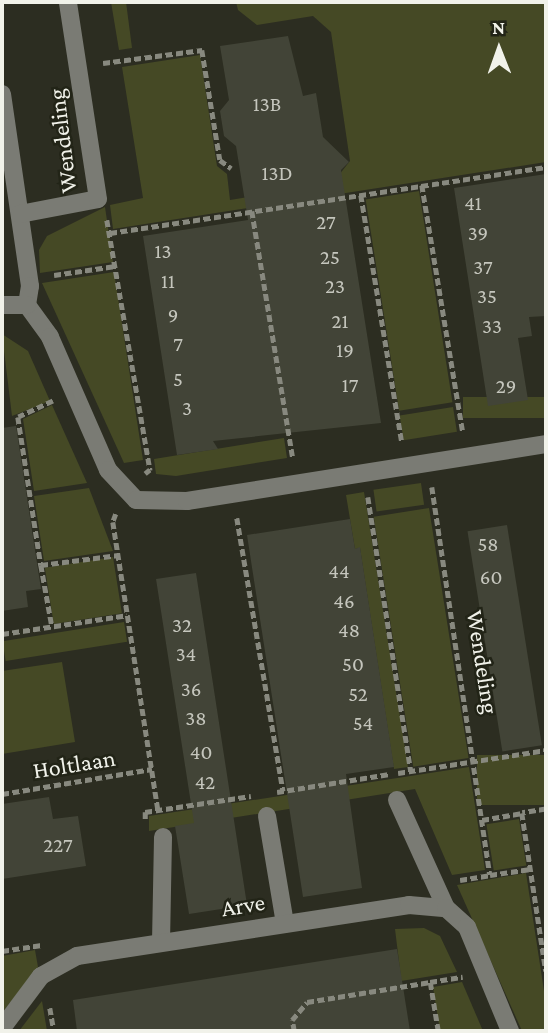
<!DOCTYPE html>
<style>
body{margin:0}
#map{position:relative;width:548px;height:1033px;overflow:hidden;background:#2c2d21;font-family:"Crimson Pro",serif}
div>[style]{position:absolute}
.green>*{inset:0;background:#454925;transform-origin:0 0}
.building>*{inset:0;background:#424437;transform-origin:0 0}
.path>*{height:4.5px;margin-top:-2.25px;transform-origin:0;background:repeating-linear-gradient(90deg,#88897f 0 7px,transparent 0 10.5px)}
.minor>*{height:18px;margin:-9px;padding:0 9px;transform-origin:9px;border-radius:9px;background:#7a7b74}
span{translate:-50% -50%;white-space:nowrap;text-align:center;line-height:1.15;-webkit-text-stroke:5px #222417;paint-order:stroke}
.number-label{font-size:21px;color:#c5c6bd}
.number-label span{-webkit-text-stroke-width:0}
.street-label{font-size:24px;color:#f1f2ea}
.frame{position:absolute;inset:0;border:4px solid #f1f2ea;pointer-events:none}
.north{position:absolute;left:464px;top:14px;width:70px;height:70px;-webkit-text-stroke:5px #222417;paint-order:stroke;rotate:359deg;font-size:19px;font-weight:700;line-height:28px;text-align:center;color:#f1f2ea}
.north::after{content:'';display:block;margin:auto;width:24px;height:32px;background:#f1f2ea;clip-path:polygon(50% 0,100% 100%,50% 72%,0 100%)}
</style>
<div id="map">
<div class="green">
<div style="clip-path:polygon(111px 2px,126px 2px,132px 48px,119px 50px)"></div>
<div style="clip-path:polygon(236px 2px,546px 2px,546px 162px,113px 229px,110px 205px,143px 198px,122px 67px,200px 55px,217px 166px,227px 174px,230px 200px,311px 187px,339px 175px,350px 161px,331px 32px,313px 16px,257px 25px,238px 10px)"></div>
<div style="left:419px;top:191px;width:214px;height:54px;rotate:81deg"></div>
<div style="clip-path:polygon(105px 207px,113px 262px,40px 273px,39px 250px,47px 236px)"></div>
<div style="clip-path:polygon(114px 272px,143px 460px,124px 463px,42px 283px)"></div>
<div style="clip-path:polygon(2px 334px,28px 351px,50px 401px,12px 416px)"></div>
<div style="left:546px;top:397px;width:21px;height:83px;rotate:90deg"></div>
<div style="clip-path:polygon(52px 405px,87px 483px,34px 491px,23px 419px)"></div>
<div style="left:453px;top:407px;width:25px;height:54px;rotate:81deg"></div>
<div style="clip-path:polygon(284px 438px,287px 458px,176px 476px,156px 474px,154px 459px)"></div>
<div style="left:421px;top:483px;width:22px;height:48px;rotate:82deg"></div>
<div style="clip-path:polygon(89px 488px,113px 551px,44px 561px,34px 496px)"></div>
<div style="clip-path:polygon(364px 492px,408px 767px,394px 769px,360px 548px,355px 549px,346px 495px)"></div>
<div style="left:429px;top:508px;width:253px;height:56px;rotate:81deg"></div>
<div style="left:113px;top:557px;width:57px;height:69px;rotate:81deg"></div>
<div style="left:124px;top:622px;width:20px;height:123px;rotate:81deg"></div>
<div style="clip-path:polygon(62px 662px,75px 742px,2px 754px,2px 671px)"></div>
<div style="left:546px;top:755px;width:50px;height:69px;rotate:90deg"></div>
<div style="clip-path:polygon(469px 767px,485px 870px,452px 875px,415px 789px,149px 831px,149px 816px)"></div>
<div style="left:519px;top:819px;width:47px;height:33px;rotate:81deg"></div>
<div style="clip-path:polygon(526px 873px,546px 1004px,546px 1031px,522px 1031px,457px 885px)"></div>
<div style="clip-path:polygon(424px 928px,440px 936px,457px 972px,289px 999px,401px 978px,395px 929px)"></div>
<div style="clip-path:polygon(35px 950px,38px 967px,2px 1013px,2px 956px)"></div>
<div style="clip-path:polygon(462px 982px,483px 1031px,440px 1031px,433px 987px)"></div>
<div style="clip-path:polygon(42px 1001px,47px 1031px,19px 1031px)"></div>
</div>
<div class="building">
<div style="clip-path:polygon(288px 36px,303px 96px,316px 93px,323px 137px,349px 162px,341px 170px,381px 423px,213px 441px,218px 449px,177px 455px,143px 236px,248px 220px,236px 146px,224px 136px,220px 111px,229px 100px,220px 46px)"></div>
<div style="clip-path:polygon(546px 174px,546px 316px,529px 317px,532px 336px,518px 338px,528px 400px,488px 406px,454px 188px)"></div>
<div style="clip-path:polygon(16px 426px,41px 589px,26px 591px,28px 607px,2px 611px,2px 428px)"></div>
<div style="clip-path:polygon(350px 519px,355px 549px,360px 547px,394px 767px,346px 774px,362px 888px,303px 897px,247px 535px)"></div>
<div style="left:507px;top:525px;width:223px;height:40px;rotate:81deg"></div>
<div style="clip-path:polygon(196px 573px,247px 905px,189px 914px,175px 826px,194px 823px,156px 579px)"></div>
<div style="clip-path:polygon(49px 797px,53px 819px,78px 816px,86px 866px,2px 879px,2px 804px)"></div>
<div style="clip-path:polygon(397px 949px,410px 1031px,77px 1031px,73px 1000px)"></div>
</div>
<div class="path">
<div style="left:103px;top:63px;width:100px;rotate:-7.5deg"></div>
<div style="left:202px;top:50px;width:111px;rotate:80.7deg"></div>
<div style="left:220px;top:160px;width:14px;rotate:36deg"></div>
<div style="left:422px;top:185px;width:251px;rotate:80.6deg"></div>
<div style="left:361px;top:195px;width:251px;rotate:80.6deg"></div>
<div style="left:252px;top:211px;width:251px;rotate:80.6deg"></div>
<div style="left:107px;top:220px;width:254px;rotate:80.2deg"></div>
<div style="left:150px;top:470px;width:6px;rotate:141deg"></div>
<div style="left:110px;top:233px;width:441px;rotate:-8.6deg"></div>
<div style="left:54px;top:275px;width:62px;rotate:-8.4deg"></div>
<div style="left:53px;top:401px;width:38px;rotate:155deg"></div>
<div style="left:18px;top:417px;width:150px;rotate:81.2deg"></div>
<div style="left:41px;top:565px;width:78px;rotate:-7.4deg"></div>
<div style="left:432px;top:487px;width:392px;rotate:81.5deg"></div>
<div style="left:490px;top:875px;width:41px;rotate:-8.3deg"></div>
<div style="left:368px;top:497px;width:277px;rotate:81.1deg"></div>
<div style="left:116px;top:514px;width:9px;rotate:111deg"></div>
<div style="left:113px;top:522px;width:292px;rotate:81.1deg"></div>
<div style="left:237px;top:518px;width:277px;rotate:80.4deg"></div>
<div style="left:41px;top:565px;width:62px;rotate:79.8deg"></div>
<div style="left:2px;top:634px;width:126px;rotate:-8.6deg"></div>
<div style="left:398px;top:773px;width:150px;rotate:-8.8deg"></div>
<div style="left:277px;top:792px;width:114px;rotate:-9.1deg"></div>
<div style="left:2px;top:794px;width:152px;rotate:-9.5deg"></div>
<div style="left:546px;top:809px;width:24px;rotate:171deg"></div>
<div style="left:522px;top:813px;width:160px;rotate:81.4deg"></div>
<div style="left:145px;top:819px;width:7px;rotate:-90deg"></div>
<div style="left:145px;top:812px;width:107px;rotate:-8.6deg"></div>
<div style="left:482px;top:820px;width:41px;rotate:-9.9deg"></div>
<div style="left:460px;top:880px;width:30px;rotate:-9deg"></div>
<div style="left:2px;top:951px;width:40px;rotate:-8.5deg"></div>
<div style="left:50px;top:1008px;width:23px;rotate:80deg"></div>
<div style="left:294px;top:1031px;width:11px;rotate:-100deg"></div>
<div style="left:292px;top:1020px;width:23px;rotate:-50deg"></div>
<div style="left:307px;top:1002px;width:125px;rotate:-9.2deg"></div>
<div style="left:438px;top:1031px;width:50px;rotate:-99.3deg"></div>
<div style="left:430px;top:982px;width:33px;rotate:-9deg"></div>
</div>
<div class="minor">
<div style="left:2px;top:94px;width:194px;rotate:81.7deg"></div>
<div style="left:30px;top:286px;width:19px;rotate:99deg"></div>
<div style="left:27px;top:305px;width:39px;rotate:54deg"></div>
<div style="left:50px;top:337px;width:145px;rotate:66.4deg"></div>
<div style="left:108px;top:470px;width:41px;rotate:47deg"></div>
<div style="left:136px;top:500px;width:51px;rotate:1.1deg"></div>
<div style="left:187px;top:501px;width:363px;rotate:-9deg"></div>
<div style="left:20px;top:214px;width:79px;rotate:-10.9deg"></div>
<div style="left:98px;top:199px;width:199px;rotate:-98.7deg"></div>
<div style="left:2px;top:305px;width:25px"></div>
<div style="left:397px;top:800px;width:119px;rotate:65.6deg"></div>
<div style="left:267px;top:816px;width:109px;rotate:80.5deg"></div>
<div style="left:161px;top:942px;width:105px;rotate:-88.9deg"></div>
<div style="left:2px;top:1028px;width:65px;rotate:-53.1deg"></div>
<div style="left:41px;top:976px;width:41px;rotate:-29.1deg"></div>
<div style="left:77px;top:956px;width:336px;rotate:-8.7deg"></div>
<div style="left:409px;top:905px;width:37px;rotate:5deg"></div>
<div style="left:446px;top:908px;width:28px;rotate:42deg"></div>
<div style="left:467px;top:927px;width:113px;rotate:67.5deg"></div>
</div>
<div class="number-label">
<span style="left:267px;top:104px">13B</span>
<span style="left:277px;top:173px">13D</span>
<span style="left:473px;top:203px">41</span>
<span style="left:326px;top:222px">27</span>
<span style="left:478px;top:233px">39</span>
<span style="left:163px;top:251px">13</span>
<span style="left:330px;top:257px">25</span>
<span style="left:483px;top:267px">37</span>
<span style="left:168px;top:281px">11</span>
<span style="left:335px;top:286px">23</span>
<span style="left:487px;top:296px">35</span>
<span style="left:173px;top:315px">9</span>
<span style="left:340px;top:321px">21</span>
<span style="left:492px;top:326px">33</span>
<span style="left:178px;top:344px">7</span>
<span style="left:345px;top:350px">19</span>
<span style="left:178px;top:379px">5</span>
<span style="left:350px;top:385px">17</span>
<span style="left:506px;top:386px">29</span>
<span style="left:187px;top:408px">3</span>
<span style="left:488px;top:544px">58</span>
<span style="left:339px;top:571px">44</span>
<span style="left:491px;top:577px">60</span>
<span style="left:344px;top:601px">46</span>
<span style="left:182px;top:625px">32</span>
<span style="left:349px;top:630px">48</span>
<span style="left:186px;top:654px">34</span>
<span style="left:353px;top:664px">50</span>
<span style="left:191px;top:689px">36</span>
<span style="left:358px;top:694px">52</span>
<span style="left:196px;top:718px">38</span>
<span style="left:363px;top:723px">54</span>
<span style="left:201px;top:752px">40</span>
<span style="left:205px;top:782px">42</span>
<span style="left:58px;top:845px">227</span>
</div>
<div class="street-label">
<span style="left:62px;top:141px;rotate:-97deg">Wendeling</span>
<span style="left:483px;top:662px;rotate:81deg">Wendeling</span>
<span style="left:74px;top:764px;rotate:-9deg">Holtlaan</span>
<span style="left:243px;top:905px;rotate:-9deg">Arve</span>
</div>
<div class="frame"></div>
<div class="north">N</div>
</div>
